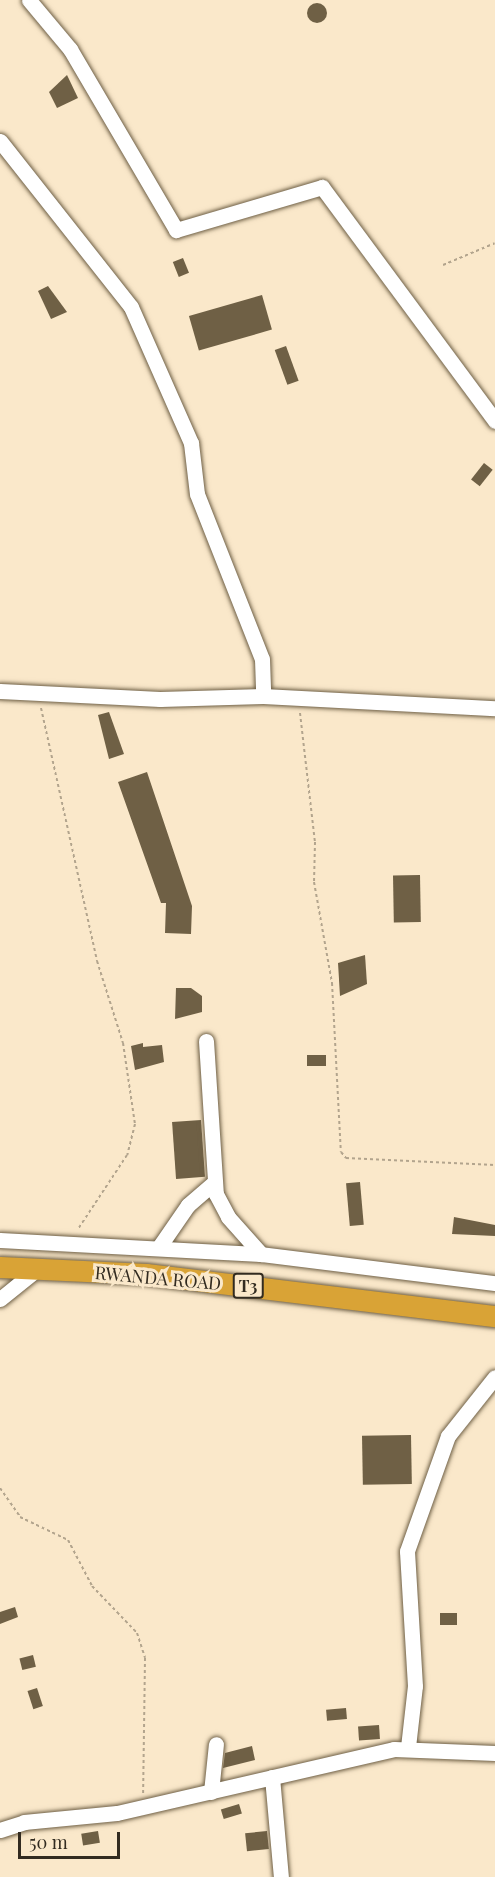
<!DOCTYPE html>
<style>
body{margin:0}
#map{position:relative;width:495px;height:1877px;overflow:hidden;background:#fae8ca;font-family:"Playfair Display",serif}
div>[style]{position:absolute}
.building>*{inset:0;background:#6f6045;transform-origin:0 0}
.round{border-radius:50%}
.path>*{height:2px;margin-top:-1px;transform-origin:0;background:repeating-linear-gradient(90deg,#b2a48d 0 3px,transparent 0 6px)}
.roads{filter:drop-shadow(0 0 2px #6e5f45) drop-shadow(0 0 2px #6e5f45)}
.minor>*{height:15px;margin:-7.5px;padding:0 7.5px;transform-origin:7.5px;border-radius:7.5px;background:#fff}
.highway>*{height:21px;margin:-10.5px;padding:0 10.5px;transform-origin:10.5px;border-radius:10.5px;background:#d9a336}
span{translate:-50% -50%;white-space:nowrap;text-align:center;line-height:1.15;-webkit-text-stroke:6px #fae8ca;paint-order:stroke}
.shield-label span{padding:2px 4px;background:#fae8ca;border:2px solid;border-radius:4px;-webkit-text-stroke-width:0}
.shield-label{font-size:16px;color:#322b20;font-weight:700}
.street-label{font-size:18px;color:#322b20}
.scale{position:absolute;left:18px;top:1832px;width:102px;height:27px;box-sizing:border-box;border:3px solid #322b20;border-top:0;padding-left:8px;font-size:18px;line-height:21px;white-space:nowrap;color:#322b20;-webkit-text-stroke:4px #fae8ca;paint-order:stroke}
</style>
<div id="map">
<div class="building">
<div class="round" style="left:307px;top:3px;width:20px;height:20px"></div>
<div style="clip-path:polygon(67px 75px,78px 98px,57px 108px,49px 92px)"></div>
<div style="left:183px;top:258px;width:16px;height:11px;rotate:68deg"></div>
<div style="clip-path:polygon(48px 286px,67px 312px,51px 319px,38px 291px)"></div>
<div style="left:262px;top:295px;width:36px;height:76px;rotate:74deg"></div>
<div style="left:286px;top:346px;width:37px;height:12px;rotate:70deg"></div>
<div style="left:484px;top:463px;width:11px;height:21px;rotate:38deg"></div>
<div style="clip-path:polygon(109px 712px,124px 754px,109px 759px,98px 715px)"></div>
<div style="clip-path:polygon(147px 772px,192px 906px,191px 934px,165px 933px,166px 903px,161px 903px,118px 782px)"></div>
<div style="left:420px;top:875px;width:47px;height:27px;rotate:89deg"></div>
<div style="clip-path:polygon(365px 955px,367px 984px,340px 996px,338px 963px)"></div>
<div style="clip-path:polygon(176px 988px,191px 988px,202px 996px,202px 1012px,175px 1019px)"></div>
<div style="clip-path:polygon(143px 1043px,143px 1047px,162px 1045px,164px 1062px,135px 1070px,131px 1046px)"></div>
<div style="left:307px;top:1055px;width:19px;height:11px"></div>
<div style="left:201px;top:1120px;width:57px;height:29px;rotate:86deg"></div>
<div style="left:360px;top:1182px;width:43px;height:14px;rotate:85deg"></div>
<div style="clip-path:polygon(454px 1217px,495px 1225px,495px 1236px,452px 1234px)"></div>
<div style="left:411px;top:1435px;width:49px;height:49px;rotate:89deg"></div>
<div style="clip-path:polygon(15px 1607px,18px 1617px,0 1624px,0 1612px)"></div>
<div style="left:457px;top:1613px;width:12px;height:17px;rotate:90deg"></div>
<div style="left:33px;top:1655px;width:12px;height:14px;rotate:76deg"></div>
<div style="left:37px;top:1688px;width:19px;height:10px;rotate:72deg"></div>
<div style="left:346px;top:1708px;width:11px;height:20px;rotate:85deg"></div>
<div style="left:379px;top:1725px;width:14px;height:21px;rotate:86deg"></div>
<div style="clip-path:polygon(252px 1746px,255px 1760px,223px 1768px,225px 1753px)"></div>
<div style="left:239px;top:1804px;width:10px;height:19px;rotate:73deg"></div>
<div style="left:98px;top:1831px;width:12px;height:17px;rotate:81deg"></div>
<div style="left:267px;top:1831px;width:18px;height:22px;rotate:84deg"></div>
</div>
<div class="path">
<div style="left:443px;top:265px;width:56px;rotate:-22.9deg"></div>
<div style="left:41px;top:708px;width:259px;rotate:77.5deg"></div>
<div style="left:97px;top:961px;width:86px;rotate:72.4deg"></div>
<div style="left:123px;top:1043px;width:82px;rotate:81.6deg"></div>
<div style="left:135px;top:1124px;width:32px;rotate:104deg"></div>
<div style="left:127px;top:1155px;width:89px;rotate:123.5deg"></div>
<div style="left:300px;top:713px;width:130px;rotate:83.4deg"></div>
<div style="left:315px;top:842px;width:40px;rotate:91.4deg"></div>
<div style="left:314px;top:882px;width:103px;rotate:79.9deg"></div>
<div style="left:332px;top:983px;width:169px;rotate:87deg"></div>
<div style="left:341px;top:1152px;width:8px;rotate:50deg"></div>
<div style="left:346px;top:1158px;width:149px;rotate:2.7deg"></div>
<div style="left:0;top:1488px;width:35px;rotate:55deg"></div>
<div style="left:20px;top:1517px;width:53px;rotate:25.6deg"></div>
<div style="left:68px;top:1540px;width:52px;rotate:62.4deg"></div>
<div style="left:92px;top:1586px;width:65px;rotate:46.2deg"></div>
<div style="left:137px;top:1633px;width:26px;rotate:72deg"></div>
<div style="left:145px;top:1658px;width:136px;rotate:90.8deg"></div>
</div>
<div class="roads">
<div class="minor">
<div style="left:29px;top:0;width:64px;rotate:50.1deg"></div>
<div style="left:70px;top:49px;width:210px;rotate:59.6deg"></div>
<div style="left:176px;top:230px;width:152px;rotate:-16.4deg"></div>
<div style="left:322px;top:187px;width:291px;rotate:53.5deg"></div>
<div style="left:0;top:141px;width:211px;rotate:51.7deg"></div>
<div style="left:131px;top:307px;width:149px;rotate:66.2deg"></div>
<div style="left:191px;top:443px;width:51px;rotate:83.3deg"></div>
<div style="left:197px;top:494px;width:177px;rotate:68.5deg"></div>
<div style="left:262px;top:659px;width:37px;rotate:88deg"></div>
<div style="left:0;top:691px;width:160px;rotate:2.9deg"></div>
<div style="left:160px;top:699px;width:103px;rotate:-1.7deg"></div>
<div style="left:263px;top:696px;width:232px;rotate:3deg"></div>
<div style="left:206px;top:1041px;width:153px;rotate:86.3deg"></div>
<div style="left:216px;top:1194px;width:26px;rotate:62deg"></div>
<div style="left:228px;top:1217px;width:50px;rotate:48.3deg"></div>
<div style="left:0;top:1240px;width:261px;rotate:3.1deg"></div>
<div style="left:261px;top:1254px;width:236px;rotate:7.1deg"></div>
<div style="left:159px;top:1247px;width:51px;rotate:-55.4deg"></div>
<div style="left:188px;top:1205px;width:35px;rotate:-41deg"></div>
<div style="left:0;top:1299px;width:46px;rotate:-38.9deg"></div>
<div style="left:408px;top:1747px;width:61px;rotate:-83.5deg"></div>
<div style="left:415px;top:1686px;width:135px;rotate:-93.4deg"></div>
<div style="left:407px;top:1551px;width:122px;rotate:-70.4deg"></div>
<div style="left:448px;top:1436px;width:75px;rotate:-51.5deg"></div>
<div style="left:272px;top:1777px;width:100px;rotate:84.9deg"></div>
<div style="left:211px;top:1792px;width:48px;rotate:-84.1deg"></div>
<div style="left:0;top:1830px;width:25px;rotate:-18deg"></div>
<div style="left:24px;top:1822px;width:93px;rotate:-5.5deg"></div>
<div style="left:117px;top:1813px;width:284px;rotate:-13deg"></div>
<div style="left:394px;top:1749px;width:101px;rotate:2.3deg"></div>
</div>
<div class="highway">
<div style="left:0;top:1267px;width:146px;rotate:2.7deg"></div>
<div style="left:146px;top:1274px;width:352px;rotate:6.9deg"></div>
</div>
</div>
<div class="shield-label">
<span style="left:248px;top:1286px">T3</span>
</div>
<div class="street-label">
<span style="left:158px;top:1278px;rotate:5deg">RWANDA ROAD</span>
</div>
<div class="scale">50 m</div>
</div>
